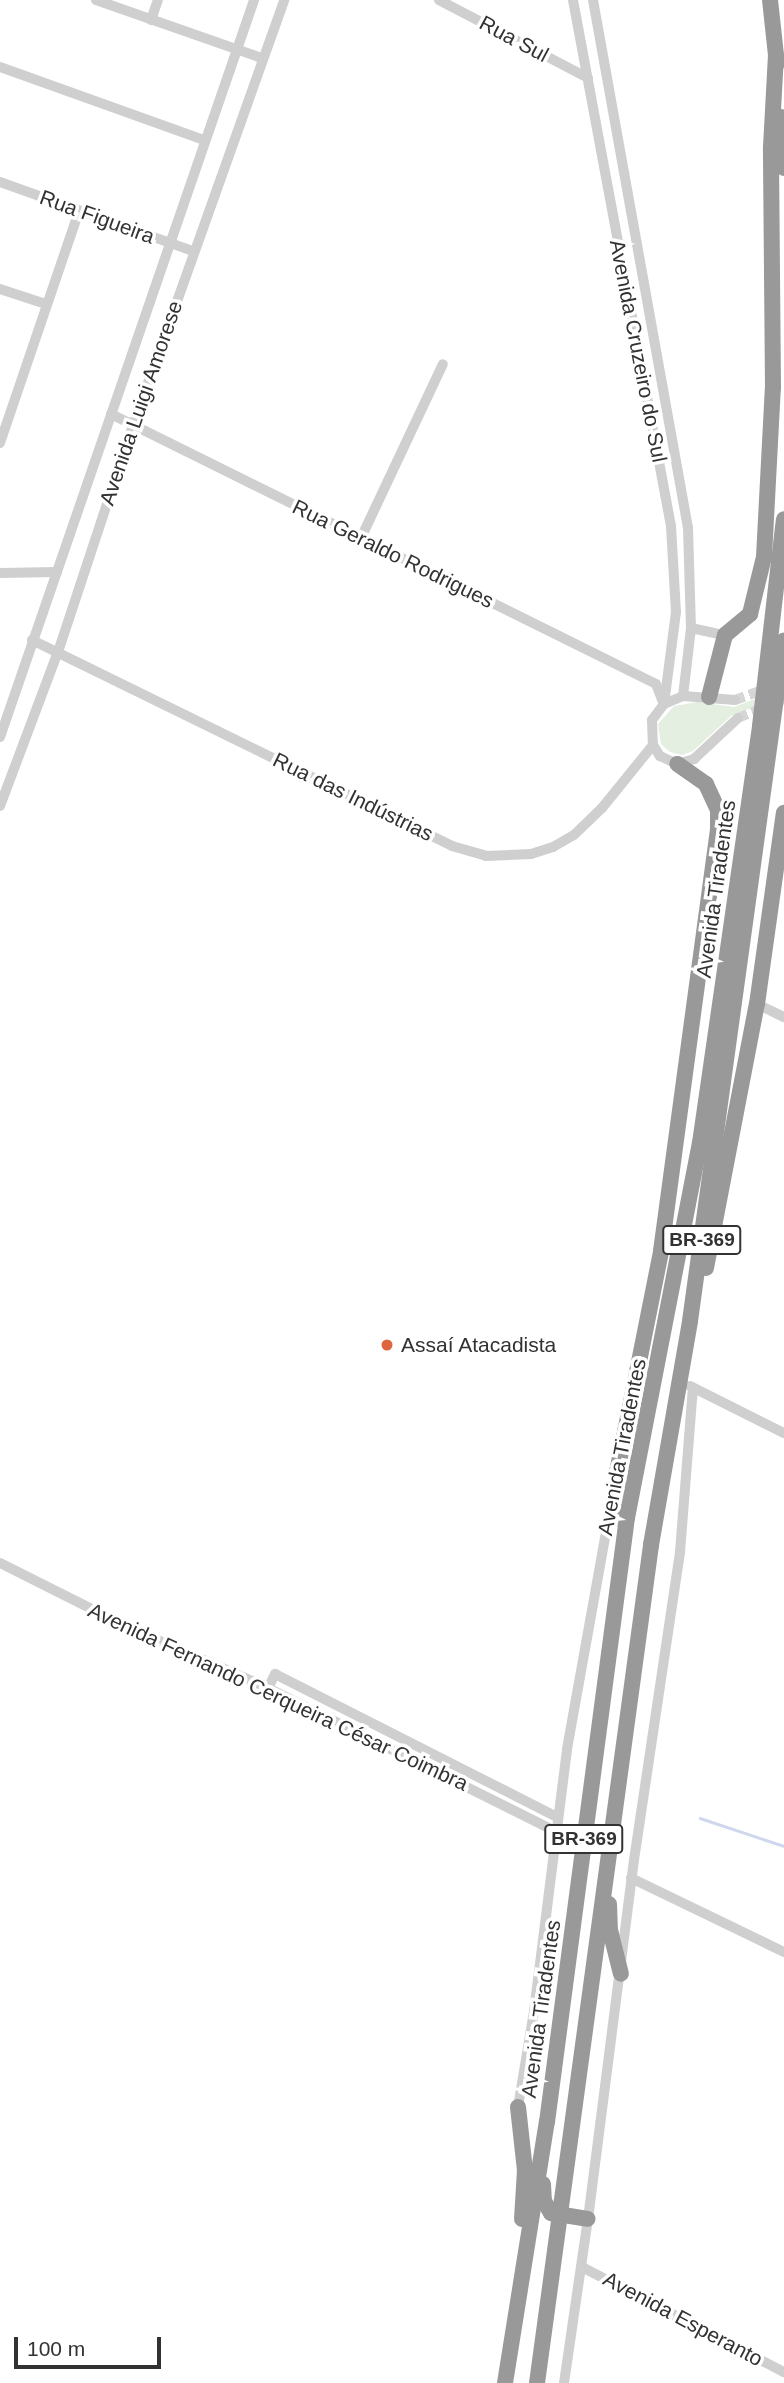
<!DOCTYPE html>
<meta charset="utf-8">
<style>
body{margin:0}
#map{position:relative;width:784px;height:2383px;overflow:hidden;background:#fff;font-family:Arial,sans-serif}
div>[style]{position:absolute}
.green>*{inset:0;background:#e4eee1}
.stream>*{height:2.5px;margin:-1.25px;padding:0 1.25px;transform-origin:1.25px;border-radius:1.25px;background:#cfd7ec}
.minor-tunnel>*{height:10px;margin-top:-5px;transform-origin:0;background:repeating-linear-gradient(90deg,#d6d6d6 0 10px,transparent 0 15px)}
.minor>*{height:10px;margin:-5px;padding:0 5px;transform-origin:5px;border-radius:5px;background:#cfcfcf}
.highway>*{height:16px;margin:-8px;padding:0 8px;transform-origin:8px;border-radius:8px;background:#999}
.dots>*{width:19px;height:19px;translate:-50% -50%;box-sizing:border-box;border:4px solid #fff;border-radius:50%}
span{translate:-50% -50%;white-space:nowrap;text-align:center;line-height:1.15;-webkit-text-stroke:7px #fff;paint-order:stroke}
.shield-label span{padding:2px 5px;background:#fff;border:2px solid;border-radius:5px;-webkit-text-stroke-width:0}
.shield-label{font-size:19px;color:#323232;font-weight:700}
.street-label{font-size:21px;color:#323232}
.poi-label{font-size:21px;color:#323232}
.left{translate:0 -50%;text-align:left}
.scale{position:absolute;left:14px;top:2337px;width:147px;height:32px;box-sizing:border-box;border:4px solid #323232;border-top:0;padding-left:9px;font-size:21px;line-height:24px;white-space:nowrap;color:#323232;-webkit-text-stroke:5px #fff;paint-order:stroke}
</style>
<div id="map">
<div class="green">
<div style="clip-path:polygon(784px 688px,784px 695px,731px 716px,693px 751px,682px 755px,670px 752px,661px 744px,658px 724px,674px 706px,698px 702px,734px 707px)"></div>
</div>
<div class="stream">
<div style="left:700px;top:1818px;width:89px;rotate:18.4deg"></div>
</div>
<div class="minor-tunnel">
<div style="left:735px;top:700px;width:35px;rotate:-20deg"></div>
<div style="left:738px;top:718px;width:50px;rotate:-22.4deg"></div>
</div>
<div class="minor">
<div style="left:96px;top:0;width:176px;rotate:19.3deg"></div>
<div style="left:439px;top:0;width:168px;rotate:27.6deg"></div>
<div style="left:573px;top:0;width:535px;rotate:79.45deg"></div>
<div style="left:671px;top:526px;width:86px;rotate:86.7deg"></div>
<div style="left:676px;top:612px;width:93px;rotate:97.4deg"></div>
<div style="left:593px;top:0;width:536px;rotate:79.8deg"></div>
<div style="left:688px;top:528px;width:100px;rotate:88.3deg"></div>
<div style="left:691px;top:628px;width:68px;rotate:96.7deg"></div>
<div style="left:151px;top:20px;width:21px;rotate:-71deg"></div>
<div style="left:0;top:67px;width:217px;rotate:19.7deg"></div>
<div style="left:0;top:182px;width:205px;rotate:19.7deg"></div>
<div style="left:0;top:289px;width:48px;rotate:18.1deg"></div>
<div style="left:111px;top:414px;width:608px;rotate:26.35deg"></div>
<div style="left:656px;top:684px;width:19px;rotate:69deg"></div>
<div style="left:0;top:443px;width:245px;rotate:-71.2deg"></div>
<div style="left:361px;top:538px;width:192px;rotate:-64.8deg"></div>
<div style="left:0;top:573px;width:57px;rotate:-1deg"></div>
<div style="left:691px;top:628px;width:35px;rotate:12deg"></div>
<div style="left:32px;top:640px;width:468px;rotate:26.1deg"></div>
<div style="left:452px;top:846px;width:35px;rotate:16deg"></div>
<div style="left:486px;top:856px;width:45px;rotate:-2.5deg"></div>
<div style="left:531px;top:854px;width:23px;rotate:-18deg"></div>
<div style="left:553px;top:847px;width:24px;rotate:-30deg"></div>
<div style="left:574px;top:835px;width:39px;rotate:-44deg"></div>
<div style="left:602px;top:808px;width:81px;rotate:-51deg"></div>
<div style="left:735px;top:700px;width:52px;rotate:-175.6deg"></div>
<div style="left:683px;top:696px;width:21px;rotate:157deg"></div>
<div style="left:664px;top:704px;width:20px;rotate:127deg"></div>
<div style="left:652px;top:720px;width:25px;rotate:88deg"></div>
<div style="left:653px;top:745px;width:13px;rotate:58deg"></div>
<div style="left:660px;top:756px;width:19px;rotate:25deg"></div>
<div style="left:677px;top:764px;width:18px;rotate:-16deg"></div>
<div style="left:694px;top:759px;width:60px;rotate:-43deg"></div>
<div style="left:0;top:737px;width:780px;rotate:-70.98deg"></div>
<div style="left:0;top:806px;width:165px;rotate:-69.4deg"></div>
<div style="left:58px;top:652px;width:239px;rotate:-71.7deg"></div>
<div style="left:133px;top:425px;width:451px;rotate:-70.4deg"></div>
<div style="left:757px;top:1004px;width:30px;rotate:26deg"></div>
<div style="left:690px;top:1386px;width:105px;rotate:26.6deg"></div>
<div style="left:0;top:1563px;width:145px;rotate:26.6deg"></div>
<div style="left:130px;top:1628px;width:150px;rotate:23.5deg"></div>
<div style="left:268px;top:1688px;width:321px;rotate:26.5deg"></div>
<div style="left:268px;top:1688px;width:16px;rotate:-63deg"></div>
<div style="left:275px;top:1674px;width:316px;rotate:26.9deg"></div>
<div style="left:631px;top:1878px;width:170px;rotate:25.8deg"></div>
<div style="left:518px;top:2107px;width:97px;rotate:-80.5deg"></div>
<div style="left:534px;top:2011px;width:264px;rotate:-82.8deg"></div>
<div style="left:567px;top:1749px;width:259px;rotate:-79.8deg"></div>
<div style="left:582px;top:2267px;width:228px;rotate:27.5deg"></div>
<div style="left:564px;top:2383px;width:166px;rotate:-81.7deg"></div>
<div style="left:588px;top:2219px;width:362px;rotate:-82.7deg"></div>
<div style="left:634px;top:1860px;width:311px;rotate:-81.5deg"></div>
<div style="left:680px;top:1552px;width:165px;rotate:-85.5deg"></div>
</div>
<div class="highway">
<div style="left:770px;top:0;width:64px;rotate:83.8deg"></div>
<div style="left:781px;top:117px;width:51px;rotate:86.6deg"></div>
<div style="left:709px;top:697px;width:64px;rotate:-75.5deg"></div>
<div style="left:725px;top:635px;width:33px;rotate:-40deg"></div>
<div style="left:750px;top:614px;width:59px;rotate:-76.2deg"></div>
<div style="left:764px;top:557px;width:169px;rotate:-87deg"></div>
<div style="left:773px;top:388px;width:241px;rotate:-90.5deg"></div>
<div style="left:771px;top:147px;width:92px;rotate:-86.9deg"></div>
<div style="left:706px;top:1268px;width:269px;rotate:-79.1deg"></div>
<div style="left:757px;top:1004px;width:193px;rotate:-82deg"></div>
<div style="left:620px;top:1519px;width:47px;rotate:-93.7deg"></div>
<div style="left:617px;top:1472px;width:225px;rotate:-78.7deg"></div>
<div style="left:661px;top:1251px;width:428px;rotate:-82.3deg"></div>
<div style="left:718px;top:827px;width:17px;rotate:-90deg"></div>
<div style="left:718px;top:810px;width:29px;rotate:-115deg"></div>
<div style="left:706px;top:784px;width:35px;rotate:-145deg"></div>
<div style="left:609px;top:1904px;width:26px;rotate:88deg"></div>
<div style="left:610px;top:1930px;width:45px;rotate:76deg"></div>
<div style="left:518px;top:2107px;width:63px;rotate:83.7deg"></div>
<div style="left:525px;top:2170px;width:49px;rotate:93.5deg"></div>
<div style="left:543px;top:2184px;width:17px;rotate:87deg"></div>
<div style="left:544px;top:2201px;width:14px;rotate:60deg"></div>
<div style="left:551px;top:2213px;width:37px;rotate:9deg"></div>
<div style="left:505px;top:2383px;width:264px;rotate:-80.9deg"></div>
<div style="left:547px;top:2122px;width:609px;rotate:-82.46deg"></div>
<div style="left:627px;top:1518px;width:382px;rotate:-79deg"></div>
<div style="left:700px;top:1143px;width:421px;rotate:-81.8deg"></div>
<div style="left:760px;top:726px;width:208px;rotate:-83.4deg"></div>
<div style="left:537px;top:2383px;width:846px;rotate:-82.25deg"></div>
<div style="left:651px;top:1545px;width:227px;rotate:-80.1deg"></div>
<div style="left:690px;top:1321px;width:687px;rotate:-82.14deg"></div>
</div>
<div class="dots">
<div style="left:387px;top:1345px;background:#df653e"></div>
</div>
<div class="shield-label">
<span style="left:702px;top:1240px">BR-369</span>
<span style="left:584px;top:1839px">BR-369</span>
</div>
<div class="street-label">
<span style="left:514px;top:39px;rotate:28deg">Rua Sul</span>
<span style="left:97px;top:217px;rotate:20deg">Rua Figueira</span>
<span style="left:638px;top:351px;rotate:79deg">Avenida Cruzeiro do Sul</span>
<span style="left:141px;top:403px;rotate:-71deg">Avenida Luigi Amorese</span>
<span style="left:393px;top:554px;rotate:26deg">Rua Geraldo Rodrigues</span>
<span style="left:353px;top:797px;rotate:26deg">Rua das Indústrias</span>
<span style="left:716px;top:889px;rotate:-82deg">Avenida Tiradentes</span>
<span style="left:622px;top:1447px;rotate:-79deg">Avenida Tiradentes</span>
<span style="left:278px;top:1697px;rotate:25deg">Avenida Fernando Cerqueira César Coimbra</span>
<span style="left:541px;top:2009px;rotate:-82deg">Avenida Tiradentes</span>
<span style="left:683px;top:2319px;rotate:28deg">Avenida Esperanto</span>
</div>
<div class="poi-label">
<span class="left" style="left:401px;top:1345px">Assaí Atacadista</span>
</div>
<div class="scale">100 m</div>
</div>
